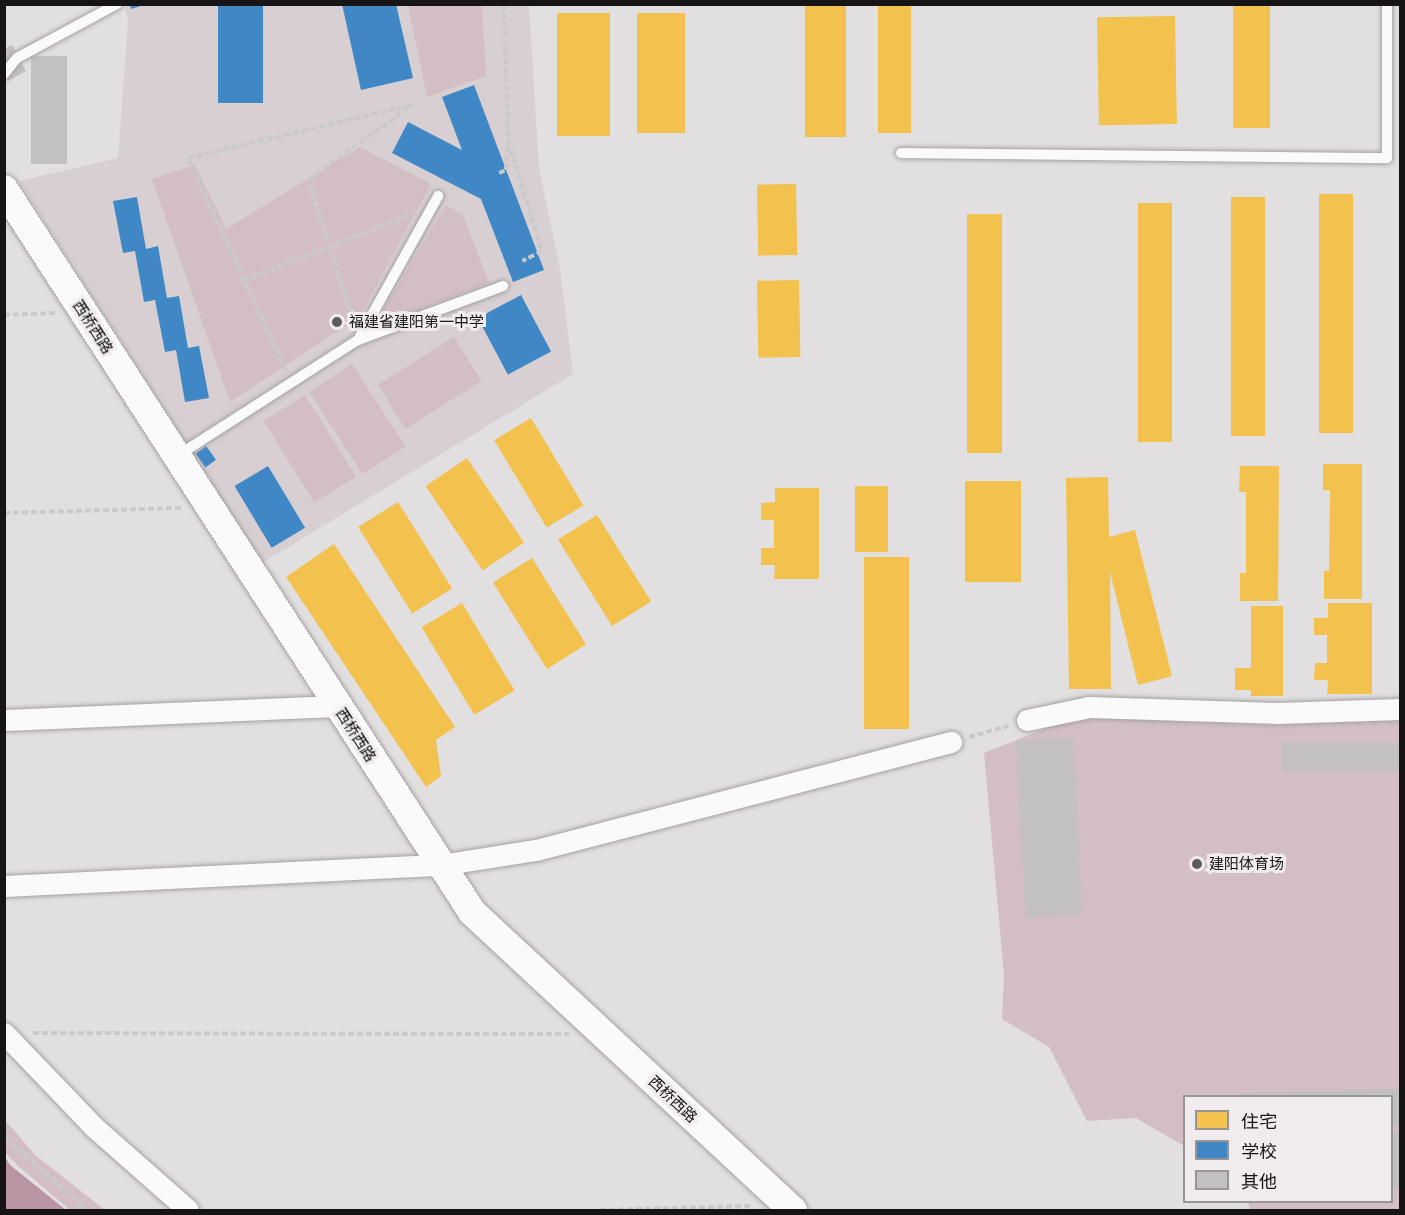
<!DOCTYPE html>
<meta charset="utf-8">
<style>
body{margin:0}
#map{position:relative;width:1405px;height:1215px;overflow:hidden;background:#e2dfe0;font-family:"Libre Baskerville","Noto Sans SC",serif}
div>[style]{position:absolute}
.built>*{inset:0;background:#d8cfd2}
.green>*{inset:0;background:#d3bec6;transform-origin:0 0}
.water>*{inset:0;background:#b995a3}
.homes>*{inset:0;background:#f2c14e;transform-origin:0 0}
.schools>*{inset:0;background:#3f88c5;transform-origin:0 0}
.building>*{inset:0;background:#c3c0c1;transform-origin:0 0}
.path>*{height:4px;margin-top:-2px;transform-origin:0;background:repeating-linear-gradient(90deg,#cbcacb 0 6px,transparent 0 9px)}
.roads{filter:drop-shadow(0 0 2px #a4a2a3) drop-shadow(0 0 2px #a4a2a3)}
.service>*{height:10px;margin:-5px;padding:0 5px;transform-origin:5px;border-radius:5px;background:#fbfafa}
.minor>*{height:21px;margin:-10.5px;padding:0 10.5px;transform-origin:10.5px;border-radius:10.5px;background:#fbfafa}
.secondary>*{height:28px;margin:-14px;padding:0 14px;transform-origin:14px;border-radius:14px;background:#fbfafa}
.dots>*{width:16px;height:16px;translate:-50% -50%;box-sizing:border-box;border:3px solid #f0ebed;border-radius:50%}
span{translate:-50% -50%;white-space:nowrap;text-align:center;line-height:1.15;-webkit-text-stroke:6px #f0ebed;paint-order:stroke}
.poi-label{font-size:15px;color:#161415}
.left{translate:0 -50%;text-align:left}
.street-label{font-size:15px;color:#161415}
.frame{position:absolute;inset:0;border:6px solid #161415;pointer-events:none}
.legend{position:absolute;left:1183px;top:1095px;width:210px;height:108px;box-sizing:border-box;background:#f0ebed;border:2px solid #999597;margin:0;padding:8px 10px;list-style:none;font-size:18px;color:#161415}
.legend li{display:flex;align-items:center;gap:12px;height:30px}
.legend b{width:30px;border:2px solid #999597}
</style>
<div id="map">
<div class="built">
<div style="clip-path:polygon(124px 5px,529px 5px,539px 168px,560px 269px,573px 374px,262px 563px,19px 181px,118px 158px,128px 21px)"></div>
</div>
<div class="green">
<div style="clip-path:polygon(408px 5px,482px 5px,486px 76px,427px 97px)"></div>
<div style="clip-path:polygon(360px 147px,431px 184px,360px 316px,230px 402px,152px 179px,195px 165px,226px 229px)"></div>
<div style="clip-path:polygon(446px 205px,463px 215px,489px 283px,373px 327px)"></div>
<div style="left:454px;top:337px;width:52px;height:90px;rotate:58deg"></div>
<div style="left:352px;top:364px;width:98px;height:51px;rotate:57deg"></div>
<div style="left:305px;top:395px;width:96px;height:49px;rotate:58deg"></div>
<div style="clip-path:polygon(1074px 717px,1274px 725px,1400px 720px,1400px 1210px,1250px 1210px,1248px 1202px,1392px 1202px,1392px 1096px,1184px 1096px,1184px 1146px,1136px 1118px,1087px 1121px,1049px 1047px,1002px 1019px,1004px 975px,984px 753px)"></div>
<div style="clip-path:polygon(5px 1120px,35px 1155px,105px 1210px,70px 1210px,17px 1165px,5px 1152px)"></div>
</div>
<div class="water">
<div style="clip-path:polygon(5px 1157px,10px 1165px,66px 1210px,5px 1210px)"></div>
</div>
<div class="homes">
<div style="left:805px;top:4px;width:41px;height:133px"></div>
<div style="left:878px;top:4px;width:33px;height:129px"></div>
<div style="left:1233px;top:4px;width:37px;height:124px"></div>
<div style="left:557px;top:13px;width:53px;height:123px"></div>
<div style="left:637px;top:13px;width:48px;height:120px"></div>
<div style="left:1175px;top:16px;width:108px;height:78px;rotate:89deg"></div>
<div style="left:796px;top:184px;width:71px;height:39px;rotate:89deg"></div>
<div style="left:1319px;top:194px;width:34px;height:239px"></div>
<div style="left:1231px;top:197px;width:34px;height:239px"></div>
<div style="left:1138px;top:203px;width:34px;height:239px"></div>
<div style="left:967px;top:214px;width:35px;height:239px"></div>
<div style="left:799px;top:280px;width:77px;height:42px;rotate:89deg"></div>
<div style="left:531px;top:418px;width:102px;height:43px;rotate:59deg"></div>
<div style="left:467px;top:458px;width:102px;height:50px;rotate:56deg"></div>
<div style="clip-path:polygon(1323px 464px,1362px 464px,1362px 599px,1324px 599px,1324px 571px,1329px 571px,1330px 490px,1323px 490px)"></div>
<div style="clip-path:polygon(1240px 466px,1279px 466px,1278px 601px,1240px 601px,1240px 573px,1246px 573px,1246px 492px,1239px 492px)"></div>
<div style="clip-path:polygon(1108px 477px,1109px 537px,1135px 530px,1172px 676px,1138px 685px,1110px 572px,1111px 689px,1069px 689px,1066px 478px)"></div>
<div style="left:965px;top:481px;width:56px;height:101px"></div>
<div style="left:855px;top:486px;width:33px;height:66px"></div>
<div style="clip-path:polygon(775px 488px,819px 488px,819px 579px,774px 579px,775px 565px,761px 565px,761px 548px,774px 548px,774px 520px,761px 520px,761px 503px,775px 502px)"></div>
<div style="left:398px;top:502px;width:102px;height:47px;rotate:58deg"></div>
<div style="left:597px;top:515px;width:102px;height:46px;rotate:58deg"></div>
<div style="clip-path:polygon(334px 544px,455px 727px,436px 740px,441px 776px,426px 787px,286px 577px)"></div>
<div style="left:864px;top:557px;width:45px;height:172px"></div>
<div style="left:532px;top:558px;width:102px;height:46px;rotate:58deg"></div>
<div style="left:462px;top:603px;width:102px;height:47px;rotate:59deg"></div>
<div style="clip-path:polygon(1328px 603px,1372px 603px,1372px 694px,1327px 694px,1328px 680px,1314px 680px,1315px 663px,1327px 663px,1327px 635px,1314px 635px,1314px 618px,1328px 618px)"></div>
<div style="clip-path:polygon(1251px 606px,1283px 606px,1283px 696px,1251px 696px,1251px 690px,1235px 690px,1235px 668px,1251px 668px)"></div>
</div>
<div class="schools">
<div style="clip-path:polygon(130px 4px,144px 4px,144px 5px,131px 9px)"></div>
<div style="left:218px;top:4px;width:45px;height:99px"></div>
<div style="clip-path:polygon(342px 4px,396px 4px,413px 78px,361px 90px)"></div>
<div style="clip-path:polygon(474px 85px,544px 270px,513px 282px,481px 199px,392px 153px,408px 122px,462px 150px,442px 97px)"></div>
<div style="clip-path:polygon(137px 197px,146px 249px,158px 246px,167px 298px,179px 296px,188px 348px,199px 346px,209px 398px,185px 402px,176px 350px,165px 352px,155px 300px,144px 302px,135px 251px,123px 253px,113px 201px)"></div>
<div style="left:521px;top:295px;width:64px;height:49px;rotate:62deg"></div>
<div style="left:206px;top:446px;width:17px;height:13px;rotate:54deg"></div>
<div style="left:268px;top:466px;width:72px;height:39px;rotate:59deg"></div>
</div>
<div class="building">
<div style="clip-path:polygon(12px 45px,26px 71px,8px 81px,4px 49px)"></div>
<div style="left:31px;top:56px;width:36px;height:108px"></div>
<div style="left:1073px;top:738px;width:176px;height:57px;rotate:87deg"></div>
<div style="left:1400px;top:743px;width:28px;height:118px;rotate:90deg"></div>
<div style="clip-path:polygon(1400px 1089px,1400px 1125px,1392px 1125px,1392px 1096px,1238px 1096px,1238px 1093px)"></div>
<div style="left:1392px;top:1132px;width:8px;height:56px"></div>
</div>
<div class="path">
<div style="left:504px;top:4px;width:136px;rotate:88.3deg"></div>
<div style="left:508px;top:140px;width:116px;rotate:73deg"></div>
<div style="left:542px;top:251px;width:22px;rotate:153deg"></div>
<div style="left:499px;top:173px;width:8px;rotate:-23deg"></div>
<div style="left:506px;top:170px;width:27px;rotate:-86deg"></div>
<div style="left:244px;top:280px;width:179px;rotate:-21.3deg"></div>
<div style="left:4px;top:315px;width:51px;rotate:-2.2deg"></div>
<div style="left:352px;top:319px;width:147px;rotate:-107.4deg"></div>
<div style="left:308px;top:179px;width:125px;rotate:-35.2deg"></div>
<div style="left:286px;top:371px;width:234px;rotate:-114.7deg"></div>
<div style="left:188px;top:158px;width:231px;rotate:-13.3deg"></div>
<div style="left:4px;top:513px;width:177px;rotate:-1.6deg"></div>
<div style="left:969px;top:737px;width:41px;rotate:-15.8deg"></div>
<div style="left:33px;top:1033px;width:536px;rotate:0.11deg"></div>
<div style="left:4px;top:1137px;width:111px;rotate:41.3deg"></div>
<div style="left:600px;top:1210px;width:152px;rotate:-1.5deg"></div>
</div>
<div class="roads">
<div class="service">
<div style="left:4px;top:74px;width:21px;rotate:-51deg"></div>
<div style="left:17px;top:58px;width:114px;rotate:-28.4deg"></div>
<div style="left:901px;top:153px;width:486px;rotate:0.6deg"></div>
<div style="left:1387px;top:158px;width:154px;rotate:-90deg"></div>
<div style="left:358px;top:340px;width:165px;rotate:-60.9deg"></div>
<div style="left:177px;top:456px;width:215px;rotate:-32.7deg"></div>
<div style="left:358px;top:340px;width:155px;rotate:-20.4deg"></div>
</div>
<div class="minor">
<div style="left:4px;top:720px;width:333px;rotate:-2.4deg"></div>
<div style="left:1027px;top:720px;width:63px;rotate:-11.8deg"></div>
<div style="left:1089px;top:707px;width:187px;rotate:1.8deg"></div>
<div style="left:1276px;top:713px;width:124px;rotate:-1.8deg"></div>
<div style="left:4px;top:886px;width:437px;rotate:-2.8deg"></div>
<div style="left:440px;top:865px;width:97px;rotate:-8.9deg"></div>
<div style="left:536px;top:850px;width:429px;rotate:-14.6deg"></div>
<div style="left:4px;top:1033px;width:130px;rotate:46.2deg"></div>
<div style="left:94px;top:1127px;width:125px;rotate:41.4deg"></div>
</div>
<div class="secondary">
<div style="left:4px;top:189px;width:861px;rotate:57.08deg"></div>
<div style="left:472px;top:912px;width:438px;rotate:42.9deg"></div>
</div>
</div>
<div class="dots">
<div style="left:337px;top:322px;background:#5d5b5c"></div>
<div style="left:1197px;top:864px;background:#5d5b5c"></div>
</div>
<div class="poi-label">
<span class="left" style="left:349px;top:322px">福建省建阳第一中学</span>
<span class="left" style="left:1209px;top:864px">建阳体育场</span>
</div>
<div class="street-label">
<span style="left:93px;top:327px;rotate:57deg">西桥西路</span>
<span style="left:356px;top:735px;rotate:57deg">西桥西路</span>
<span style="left:673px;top:1099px;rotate:43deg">西桥西路</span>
</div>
<div class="frame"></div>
<ul class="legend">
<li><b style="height:16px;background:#f2c14e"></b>住宅</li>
<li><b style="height:16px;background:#3f88c5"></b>学校</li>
<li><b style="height:16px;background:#c3c0c1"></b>其他</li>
</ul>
</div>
